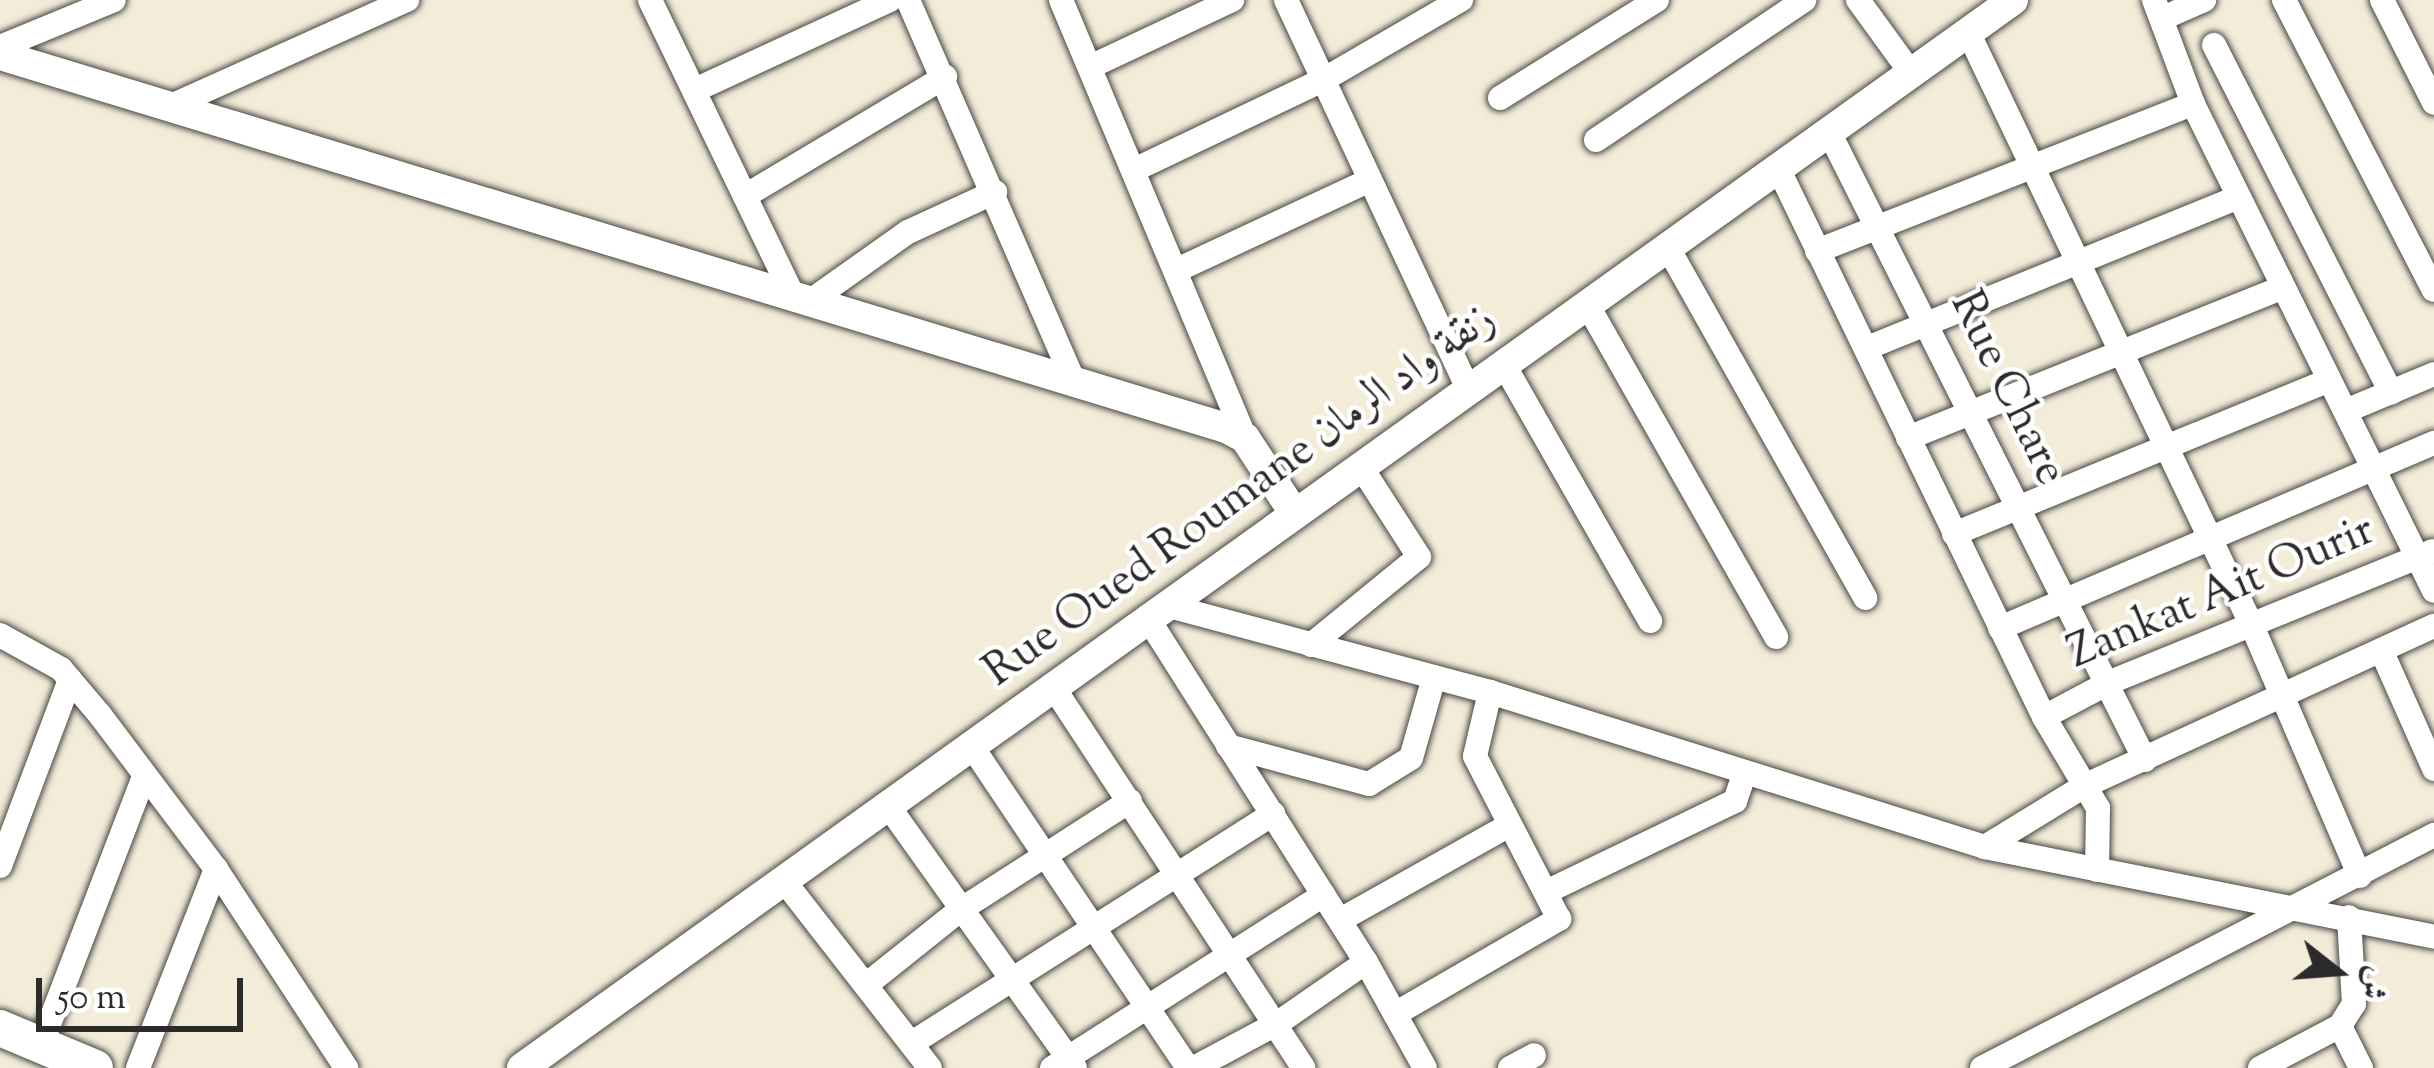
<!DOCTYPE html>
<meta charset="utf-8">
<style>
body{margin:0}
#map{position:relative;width:2434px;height:1068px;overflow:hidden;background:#f3ecd8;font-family:"Sorts Mill Goudy",Amiri,serif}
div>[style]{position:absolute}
.roads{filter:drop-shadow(0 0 3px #494845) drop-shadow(0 0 3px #494845)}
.minor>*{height:24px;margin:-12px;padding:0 12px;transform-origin:12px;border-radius:12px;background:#fff}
.tertiary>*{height:30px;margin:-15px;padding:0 15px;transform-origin:15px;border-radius:15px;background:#fff}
.primary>*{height:36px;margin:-18px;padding:0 18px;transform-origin:18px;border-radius:18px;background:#fff}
span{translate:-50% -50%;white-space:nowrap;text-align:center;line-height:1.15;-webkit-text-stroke:9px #fff;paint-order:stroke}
.street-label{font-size:45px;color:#2b2b2b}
.north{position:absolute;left:2278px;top:912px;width:120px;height:120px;-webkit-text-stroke:9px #fff;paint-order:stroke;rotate:107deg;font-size:33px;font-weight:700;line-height:48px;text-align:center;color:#2b2b2b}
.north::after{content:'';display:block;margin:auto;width:42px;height:54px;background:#2b2b2b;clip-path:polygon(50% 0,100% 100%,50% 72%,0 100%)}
.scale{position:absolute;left:36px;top:978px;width:207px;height:54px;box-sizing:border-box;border:6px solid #2b2b2b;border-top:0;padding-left:15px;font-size:36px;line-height:42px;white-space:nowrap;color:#2b2b2b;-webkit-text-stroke:9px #fff;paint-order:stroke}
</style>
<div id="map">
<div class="roads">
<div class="minor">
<div style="left:650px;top:0;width:329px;rotate:64.2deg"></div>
<div style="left:908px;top:0;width:417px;rotate:66.5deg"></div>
<div style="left:1061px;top:0;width:475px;rotate:67.2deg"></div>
<div style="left:1286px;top:0;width:429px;rotate:64.9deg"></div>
<div style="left:1858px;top:0;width:90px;rotate:54deg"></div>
<div style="left:2154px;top:0;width:111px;rotate:69.4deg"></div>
<div style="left:2193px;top:104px;width:543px;rotate:63.67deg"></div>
<div style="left:2284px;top:0;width:326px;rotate:62.7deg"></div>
<div style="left:2382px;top:0;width:115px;rotate:63.2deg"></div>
<div style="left:2163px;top:18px;width:45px;rotate:-23.7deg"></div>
<div style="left:1968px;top:32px;width:661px;rotate:64.44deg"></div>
<div style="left:2253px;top:628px;width:270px;rotate:66.7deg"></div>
<div style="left:2214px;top:45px;width:390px;rotate:63deg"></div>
<div style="left:0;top:47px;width:123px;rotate:-22.4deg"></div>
<div style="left:1092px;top:66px;width:155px;rotate:-25.2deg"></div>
<div style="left:695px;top:90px;width:215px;rotate:-24.8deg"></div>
<div style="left:1500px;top:98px;width:185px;rotate:-32deg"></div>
<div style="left:171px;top:106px;width:259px;rotate:-24.2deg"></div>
<div style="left:1829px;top:132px;width:703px;rotate:63.29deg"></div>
<div style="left:1596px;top:140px;width:251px;rotate:-33.9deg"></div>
<div style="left:1778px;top:168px;width:610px;rotate:64.15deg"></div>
<div style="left:2044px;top:717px;width:106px;rotate:59.3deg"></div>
<div style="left:2098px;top:808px;width:62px;rotate:90.9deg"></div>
<div style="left:1134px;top:170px;width:207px;rotate:-25.5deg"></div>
<div style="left:1321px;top:81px;width:162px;rotate:-30.1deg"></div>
<div style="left:745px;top:196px;width:233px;rotate:-30.8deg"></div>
<div style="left:1667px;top:246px;width:404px;rotate:60.6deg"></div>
<div style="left:1817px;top:251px;width:404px;rotate:-21.4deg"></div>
<div style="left:1177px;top:270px;width:208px;rotate:-25deg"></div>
<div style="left:809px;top:302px;width:121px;rotate:-35.3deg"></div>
<div style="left:908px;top:232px;width:96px;rotate:-24.7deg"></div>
<div style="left:1587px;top:304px;width:383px;rotate:60.4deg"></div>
<div style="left:1867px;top:348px;width:401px;rotate:-22.1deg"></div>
<div style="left:1503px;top:363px;width:297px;rotate:60.3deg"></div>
<div style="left:2348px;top:410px;width:93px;rotate:-22.7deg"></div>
<div style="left:1908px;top:438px;width:404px;rotate:-21.9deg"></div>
<div style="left:1954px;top:534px;width:405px;rotate:-22.3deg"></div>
<div style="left:1165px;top:605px;width:336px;rotate:15deg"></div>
<div style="left:1490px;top:692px;width:519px;rotate:17.39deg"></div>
<div style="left:1985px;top:847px;width:458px;rotate:11.3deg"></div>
<div style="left:1147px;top:617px;width:409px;rotate:57.6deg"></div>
<div style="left:1366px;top:962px;width:107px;rotate:145.3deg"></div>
<div style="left:1278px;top:1023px;width:95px;rotate:151.8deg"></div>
<div style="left:2000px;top:628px;width:472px;rotate:-23.1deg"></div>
<div style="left:0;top:635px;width:70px;rotate:29.1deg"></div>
<div style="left:61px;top:669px;width:60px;rotate:49.7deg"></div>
<div style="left:100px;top:715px;width:193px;rotate:53deg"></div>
<div style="left:216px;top:869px;width:238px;rotate:56.8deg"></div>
<div style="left:1311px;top:645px;width:139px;rotate:-39.2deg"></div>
<div style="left:1419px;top:557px;width:109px;rotate:-122.7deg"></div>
<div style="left:2382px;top:652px;width:128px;rotate:66deg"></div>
<div style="left:1052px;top:685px;width:458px;rotate:56.7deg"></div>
<div style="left:2044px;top:717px;width:75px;rotate:-27.9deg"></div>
<div style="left:2110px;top:682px;width:348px;rotate:-22.1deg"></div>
<div style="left:1228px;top:746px;width:146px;rotate:15.1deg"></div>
<div style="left:1369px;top:784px;width:49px;rotate:-31.8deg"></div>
<div style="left:1411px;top:758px;width:84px;rotate:-74.1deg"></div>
<div style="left:973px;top:748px;width:386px;rotate:56.1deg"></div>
<div style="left:889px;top:807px;width:320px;rotate:54.5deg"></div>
<div style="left:1985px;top:847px;width:116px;rotate:-31.6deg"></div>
<div style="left:2084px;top:786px;width:385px;rotate:-24.6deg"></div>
<div style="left:0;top:866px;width:199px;rotate:-69.4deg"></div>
<div style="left:785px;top:882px;width:236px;rotate:52.1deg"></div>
<div style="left:1546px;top:892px;width:210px;rotate:-25.7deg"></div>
<div style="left:1735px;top:801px;width:28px;rotate:-71deg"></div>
<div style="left:1342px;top:919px;width:188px;rotate:-29.3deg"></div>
<div style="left:1366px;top:962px;width:121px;rotate:60.9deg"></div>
<div style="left:866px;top:985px;width:120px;rotate:-38.6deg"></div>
<div style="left:960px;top:910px;width:202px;rotate:-32.7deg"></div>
<div style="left:1395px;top:1014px;width:190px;rotate:-30.1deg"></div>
<div style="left:1559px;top:919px;width:183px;rotate:-117.3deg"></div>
<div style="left:1475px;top:756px;width:66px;rotate:-76.8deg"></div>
<div style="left:2340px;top:1026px;width:47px;rotate:63.4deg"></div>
<div style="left:912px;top:1043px;width:428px;rotate:-32.4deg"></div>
<div style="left:41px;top:1045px;width:288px;rotate:-69deg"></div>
<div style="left:138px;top:1068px;width:214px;rotate:-68.6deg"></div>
<div style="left:1052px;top:1068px;width:322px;rotate:-32.5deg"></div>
<div style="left:1510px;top:1068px;width:27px;rotate:-28deg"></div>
<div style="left:1982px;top:1068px;width:509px;rotate:-27.27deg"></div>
<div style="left:2260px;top:1068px;width:90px;rotate:-27.7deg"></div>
<div style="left:2340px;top:1026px;width:26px;rotate:-58deg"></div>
<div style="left:2354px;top:1004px;width:87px;rotate:-93.3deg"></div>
</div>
<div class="tertiary">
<div style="left:0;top:55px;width:1281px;rotate:16.92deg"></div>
<div style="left:1226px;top:428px;width:21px;rotate:28deg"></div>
<div style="left:1245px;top:438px;width:90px;rotate:56.8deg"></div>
<div style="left:522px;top:1068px;width:1834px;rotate:-35.61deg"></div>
</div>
<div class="primary">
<div style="left:0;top:1028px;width:103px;rotate:22.8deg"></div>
</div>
</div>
<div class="street-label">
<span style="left:2006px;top:389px;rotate:64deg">Rue Chare</span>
<span style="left:1241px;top:497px;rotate:-36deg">Rue Oued Roumane زنقة واد الرمان</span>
<span style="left:2222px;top:594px;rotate:-23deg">Zankat Ait Ourir</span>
</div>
<div class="north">ش</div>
<div class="scale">50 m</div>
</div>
